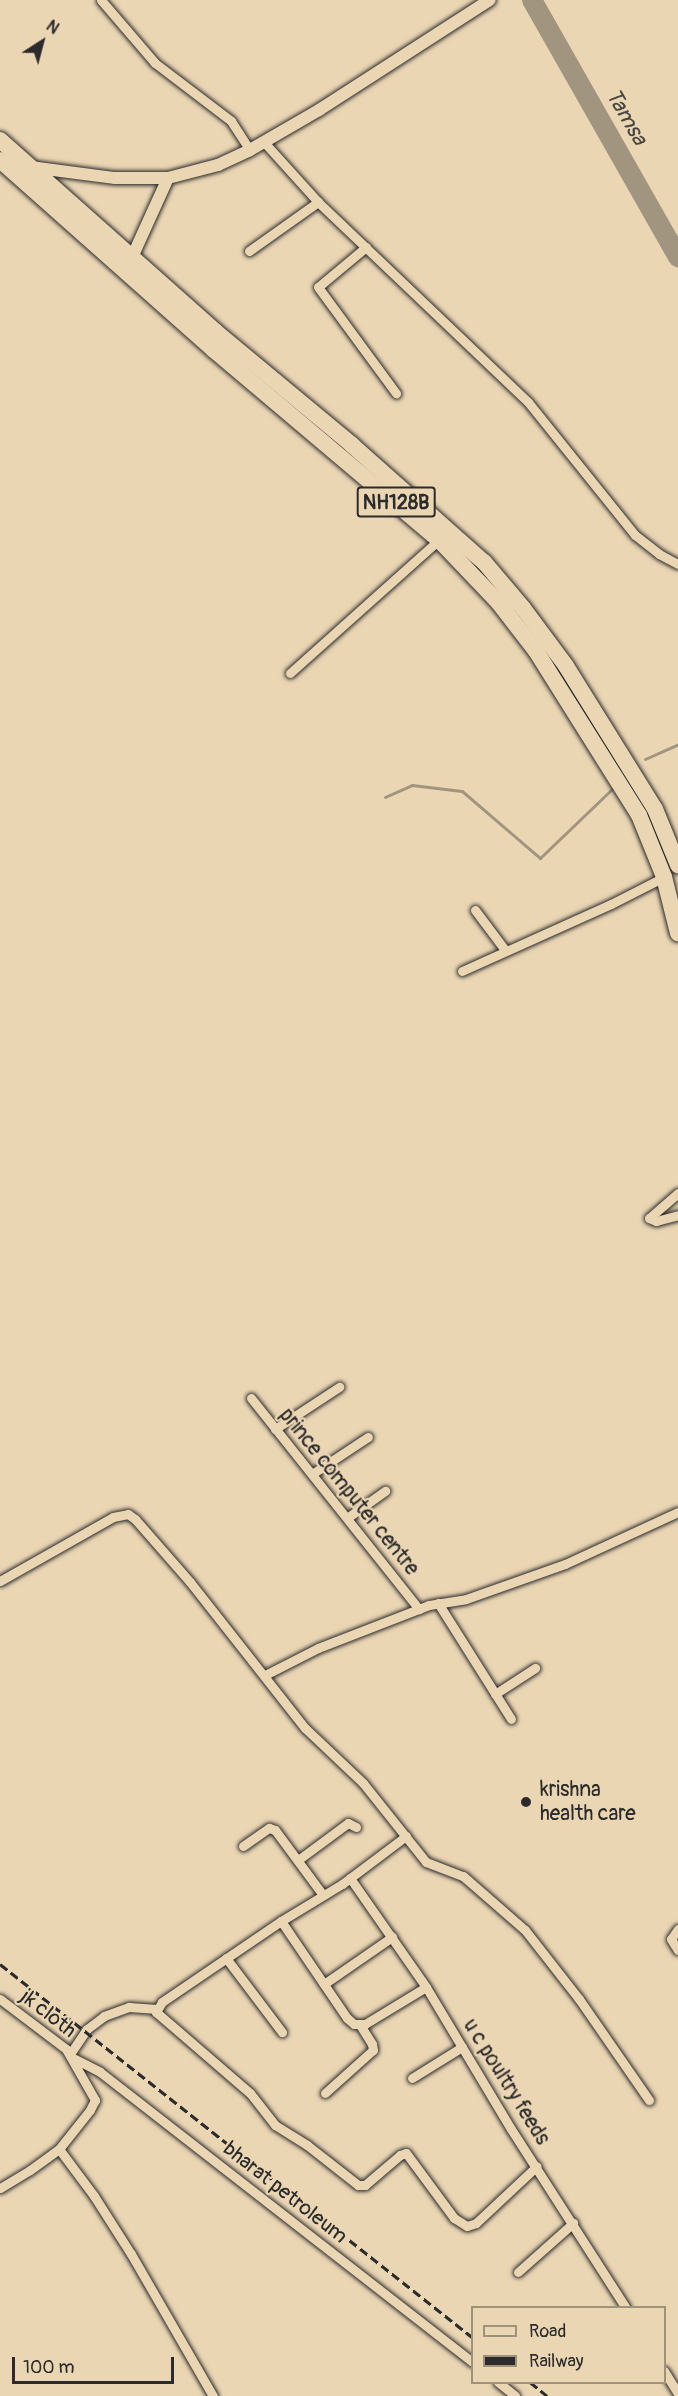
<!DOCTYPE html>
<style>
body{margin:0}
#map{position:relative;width:678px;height:2396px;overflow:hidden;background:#ebd6b4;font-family:Pangolin,sans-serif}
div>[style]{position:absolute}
.stream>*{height:3px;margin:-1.5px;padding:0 1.5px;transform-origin:1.5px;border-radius:1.5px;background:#a19580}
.river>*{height:20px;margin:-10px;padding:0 10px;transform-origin:10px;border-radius:10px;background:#a19580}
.roads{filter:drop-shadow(0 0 2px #2b2b2b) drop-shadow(0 0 2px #2b2b2b)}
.minor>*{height:9px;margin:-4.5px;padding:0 4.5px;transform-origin:4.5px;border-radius:4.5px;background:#ebd6b4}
.tertiary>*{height:12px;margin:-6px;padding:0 6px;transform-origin:6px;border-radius:6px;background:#ebd6b4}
.trunk>*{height:16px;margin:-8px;padding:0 8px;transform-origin:8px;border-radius:8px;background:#ebd6b4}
.rail>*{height:3px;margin-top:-1.5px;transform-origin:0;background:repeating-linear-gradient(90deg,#2b2b2b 0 9px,transparent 0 13.5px)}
.dots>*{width:16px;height:16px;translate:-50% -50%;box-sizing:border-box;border:3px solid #ebd6b4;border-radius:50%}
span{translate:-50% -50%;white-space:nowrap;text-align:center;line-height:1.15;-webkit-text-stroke:4.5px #ebd6b4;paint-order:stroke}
.shield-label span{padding:2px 4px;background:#ebd6b4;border:2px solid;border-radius:4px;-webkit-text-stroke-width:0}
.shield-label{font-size:20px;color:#2b2b2b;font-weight:700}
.street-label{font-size:21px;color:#2b2b2b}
.poi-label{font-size:21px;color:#2b2b2b}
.left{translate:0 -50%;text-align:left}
.water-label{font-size:22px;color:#484640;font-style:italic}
.legend{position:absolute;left:471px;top:2306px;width:195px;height:78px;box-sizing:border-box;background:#ebd6b4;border:2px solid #9e927d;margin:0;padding:8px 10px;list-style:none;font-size:18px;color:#2b2b2b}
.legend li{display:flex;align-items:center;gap:12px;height:30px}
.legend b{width:30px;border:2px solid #9e927d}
.north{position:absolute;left:12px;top:12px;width:60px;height:60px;-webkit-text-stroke:4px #ebd6b4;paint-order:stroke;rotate:36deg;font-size:16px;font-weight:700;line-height:24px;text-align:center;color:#2b2b2b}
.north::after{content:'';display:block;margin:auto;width:21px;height:27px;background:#2b2b2b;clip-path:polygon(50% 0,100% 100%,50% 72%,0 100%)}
.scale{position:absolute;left:12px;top:2357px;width:162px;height:27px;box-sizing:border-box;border:3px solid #2b2b2b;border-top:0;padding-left:8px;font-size:18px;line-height:21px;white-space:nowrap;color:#2b2b2b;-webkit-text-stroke:4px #ebd6b4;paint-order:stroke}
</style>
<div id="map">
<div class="stream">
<div style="left:645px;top:759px;width:36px;rotate:-24deg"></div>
<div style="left:385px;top:797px;width:30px;rotate:-24deg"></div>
<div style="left:412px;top:785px;width:50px;rotate:6.8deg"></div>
<div style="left:462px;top:791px;width:103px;rotate:40.7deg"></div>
<div style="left:540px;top:858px;width:103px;rotate:-43.8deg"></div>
</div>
<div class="river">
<div style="left:532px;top:0;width:296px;rotate:60.4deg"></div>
</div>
<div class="roads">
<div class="minor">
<div style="left:101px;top:0;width:83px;rotate:49.4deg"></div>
<div style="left:155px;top:63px;width:96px;rotate:37.3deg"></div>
<div style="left:231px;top:121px;width:35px;rotate:57deg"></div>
<div style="left:264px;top:142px;width:81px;rotate:48deg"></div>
<div style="left:318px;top:202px;width:290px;rotate:43.6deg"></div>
<div style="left:528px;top:402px;width:171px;rotate:51.2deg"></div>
<div style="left:635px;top:535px;width:31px;rotate:38deg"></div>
<div style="left:659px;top:554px;width:21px;rotate:28deg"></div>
<div style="left:366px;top:247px;width:62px;rotate:140.2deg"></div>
<div style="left:318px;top:287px;width:132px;rotate:53.7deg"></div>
<div style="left:249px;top:251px;width:85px;rotate:-35.4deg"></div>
<div style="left:290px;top:673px;width:200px;rotate:-41.8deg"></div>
<div style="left:475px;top:910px;width:50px;rotate:53.1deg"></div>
<div style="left:462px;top:971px;width:163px;rotate:-24.2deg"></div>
<div style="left:611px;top:904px;width:59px;rotate:-27deg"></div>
<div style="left:678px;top:1193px;width:38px;rotate:139deg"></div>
<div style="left:649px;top:1218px;width:8px;rotate:23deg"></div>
<div style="left:656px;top:1221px;width:23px;rotate:-15deg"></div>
<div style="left:251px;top:1398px;width:270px;rotate:51.5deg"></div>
<div style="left:275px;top:1429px;width:77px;rotate:-33.3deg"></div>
<div style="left:312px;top:1474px;width:67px;rotate:-33.5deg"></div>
<div style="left:347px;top:1518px;width:47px;rotate:-35.4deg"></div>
<div style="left:0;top:1581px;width:130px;rotate:-29.5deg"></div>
<div style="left:113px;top:1517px;width:15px;rotate:-11deg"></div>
<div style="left:128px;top:1514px;width:9px;rotate:36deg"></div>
<div style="left:135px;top:1519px;width:84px;rotate:48.9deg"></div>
<div style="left:190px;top:1582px;width:186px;rotate:51.8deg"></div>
<div style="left:305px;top:1728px;width:80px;rotate:43.5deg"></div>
<div style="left:363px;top:1783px;width:101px;rotate:51.4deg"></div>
<div style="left:426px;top:1862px;width:40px;rotate:21deg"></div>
<div style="left:463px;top:1876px;width:82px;rotate:41.1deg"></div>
<div style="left:525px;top:1930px;width:88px;rotate:52deg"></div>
<div style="left:579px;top:1999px;width:123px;rotate:55.3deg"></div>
<div style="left:438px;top:1603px;width:137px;rotate:57.8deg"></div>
<div style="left:265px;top:1675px;width:59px;rotate:-27deg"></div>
<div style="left:318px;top:1648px;width:119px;rotate:-21.2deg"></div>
<div style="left:429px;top:1605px;width:37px;rotate:-9deg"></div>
<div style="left:466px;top:1599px;width:105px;rotate:-19.5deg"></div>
<div style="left:565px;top:1564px;width:124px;rotate:-24.7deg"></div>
<div style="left:495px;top:1694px;width:48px;rotate:-33deg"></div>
<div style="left:406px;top:1836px;width:80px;rotate:143.1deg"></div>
<div style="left:342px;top:1884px;width:71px;rotate:148.8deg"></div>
<div style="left:281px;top:1921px;width:144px;rotate:145.8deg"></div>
<div style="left:162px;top:2002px;width:12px;rotate:121deg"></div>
<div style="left:156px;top:2012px;width:124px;rotate:40.8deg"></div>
<div style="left:250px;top:2093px;width:41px;rotate:52deg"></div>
<div style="left:275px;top:2125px;width:38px;rotate:32deg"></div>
<div style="left:307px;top:2145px;width:65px;rotate:38.1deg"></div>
<div style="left:358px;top:2185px;width:7px"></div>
<div style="left:365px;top:2185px;width:46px;rotate:-40.6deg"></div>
<div style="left:400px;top:2155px;width:6px;rotate:-18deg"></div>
<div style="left:406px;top:2153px;width:81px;rotate:53.6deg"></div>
<div style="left:454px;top:2218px;width:15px;rotate:32deg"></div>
<div style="left:467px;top:2226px;width:9px;rotate:-18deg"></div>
<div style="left:476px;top:2223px;width:83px;rotate:-43.1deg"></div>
<div style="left:243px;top:1846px;width:32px;rotate:-35deg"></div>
<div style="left:269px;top:1828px;width:6px;rotate:18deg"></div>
<div style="left:275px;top:1830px;width:81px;rotate:53.6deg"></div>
<div style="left:298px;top:1860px;width:62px;rotate:-36.5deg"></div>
<div style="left:348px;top:1823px;width:9px;rotate:27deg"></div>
<div style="left:350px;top:1878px;width:133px;rotate:55.1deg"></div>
<div style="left:426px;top:1987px;width:165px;rotate:59.1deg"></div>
<div style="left:511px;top:2129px;width:213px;rotate:57.3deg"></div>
<div style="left:281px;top:1921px;width:117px;rotate:55.8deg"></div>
<div style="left:347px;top:2018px;width:9px;rotate:41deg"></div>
<div style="left:354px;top:2024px;width:11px"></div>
<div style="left:365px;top:2024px;width:71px;rotate:-31.2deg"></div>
<div style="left:678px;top:1929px;width:12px;rotate:125deg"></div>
<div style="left:671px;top:1939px;width:13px;rotate:58deg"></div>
<div style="left:226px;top:1958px;width:93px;rotate:52.9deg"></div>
<div style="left:324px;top:1984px;width:83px;rotate:-34.7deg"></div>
<div style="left:0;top:1999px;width:83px;rotate:37.1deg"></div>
<div style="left:66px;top:2049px;width:59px;rotate:60.4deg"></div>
<div style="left:95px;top:2100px;width:11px;rotate:117deg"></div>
<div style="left:90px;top:2110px;width:50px;rotate:128.5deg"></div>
<div style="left:59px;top:2149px;width:36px;rotate:144deg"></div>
<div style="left:30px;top:2170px;width:35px;rotate:149deg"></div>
<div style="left:70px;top:2054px;width:30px;rotate:-56deg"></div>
<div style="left:87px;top:2029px;width:21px;rotate:-37deg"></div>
<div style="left:104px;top:2016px;width:27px;rotate:-20deg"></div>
<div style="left:129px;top:2007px;width:28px;rotate:4deg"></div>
<div style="left:73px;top:2058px;width:30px;rotate:27deg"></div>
<div style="left:100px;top:2072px;width:472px;rotate:37.9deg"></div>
<div style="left:412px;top:2078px;width:59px;rotate:-31.8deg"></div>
<div style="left:325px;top:2093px;width:64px;rotate:-41.9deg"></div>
<div style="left:373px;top:2050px;width:6px;rotate:-99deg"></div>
<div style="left:372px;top:2044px;width:22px;rotate:-122deg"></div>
<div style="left:59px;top:2149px;width:59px;rotate:53.3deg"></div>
<div style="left:94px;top:2196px;width:69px;rotate:57.5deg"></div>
<div style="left:131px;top:2254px;width:164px;rotate:60deg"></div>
<div style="left:518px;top:2272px;width:74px;rotate:-41.7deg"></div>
<div style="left:664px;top:2371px;width:26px;rotate:58deg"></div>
<div style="left:498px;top:2382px;width:22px;rotate:39deg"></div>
</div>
<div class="tertiary">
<div style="left:30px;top:167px;width:86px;rotate:7.4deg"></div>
<div style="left:115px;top:178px;width:53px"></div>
<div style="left:168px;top:178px;width:52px;rotate:-14.6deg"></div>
<div style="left:218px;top:165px;width:35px;rotate:-25deg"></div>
<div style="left:250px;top:150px;width:80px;rotate:-30.1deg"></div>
<div style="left:319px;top:110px;width:203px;rotate:-32.8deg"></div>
<div style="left:129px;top:264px;width:94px;rotate:-65.6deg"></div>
</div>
<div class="trunk">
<div style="left:0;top:140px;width:289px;rotate:41.6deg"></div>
<div style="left:216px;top:332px;width:177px;rotate:39.7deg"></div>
<div style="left:352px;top:445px;width:176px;rotate:41.6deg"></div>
<div style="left:484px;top:562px;width:60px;rotate:49.7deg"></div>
<div style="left:523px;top:608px;width:72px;rotate:53.4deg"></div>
<div style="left:566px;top:666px;width:168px;rotate:58.1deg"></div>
<div style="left:655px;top:809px;width:61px;rotate:67.7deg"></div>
<div style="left:0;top:160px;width:286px;rotate:41.6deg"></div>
<div style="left:214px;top:350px;width:294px;rotate:40.2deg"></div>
<div style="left:439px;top:540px;width:87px;rotate:46.4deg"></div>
<div style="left:499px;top:603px;width:61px;rotate:52.4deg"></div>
<div style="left:536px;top:651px;width:194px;rotate:57.9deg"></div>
<div style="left:639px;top:815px;width:67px;rotate:68deg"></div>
<div style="left:664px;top:877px;width:58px;rotate:76deg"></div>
</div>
</div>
<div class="rail">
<div style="left:0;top:1964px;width:602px;rotate:38.32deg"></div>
<div style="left:530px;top:2382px;width:22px;rotate:39deg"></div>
</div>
<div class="dots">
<div style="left:526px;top:1802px;background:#2b2b2b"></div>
</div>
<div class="shield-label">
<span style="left:396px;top:502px">NH128B</span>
</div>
<div class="street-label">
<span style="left:349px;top:1492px;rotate:51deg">prince computer centre</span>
<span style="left:48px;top:2014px;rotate:38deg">jk cloth</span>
<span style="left:506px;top:2082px;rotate:58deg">u c poultry feeds</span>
<span style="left:285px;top:2193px;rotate:38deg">bharat petroleum</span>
</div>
<div class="poi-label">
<span class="left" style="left:540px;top:1802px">krishna<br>health care</span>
</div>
<div class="water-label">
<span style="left:626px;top:117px;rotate:60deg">Tamsa</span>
</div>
<ul class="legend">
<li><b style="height:8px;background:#ebd6b4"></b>Road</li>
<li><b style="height:8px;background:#2b2b2b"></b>Railway</li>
</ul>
<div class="north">N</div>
<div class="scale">100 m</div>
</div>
